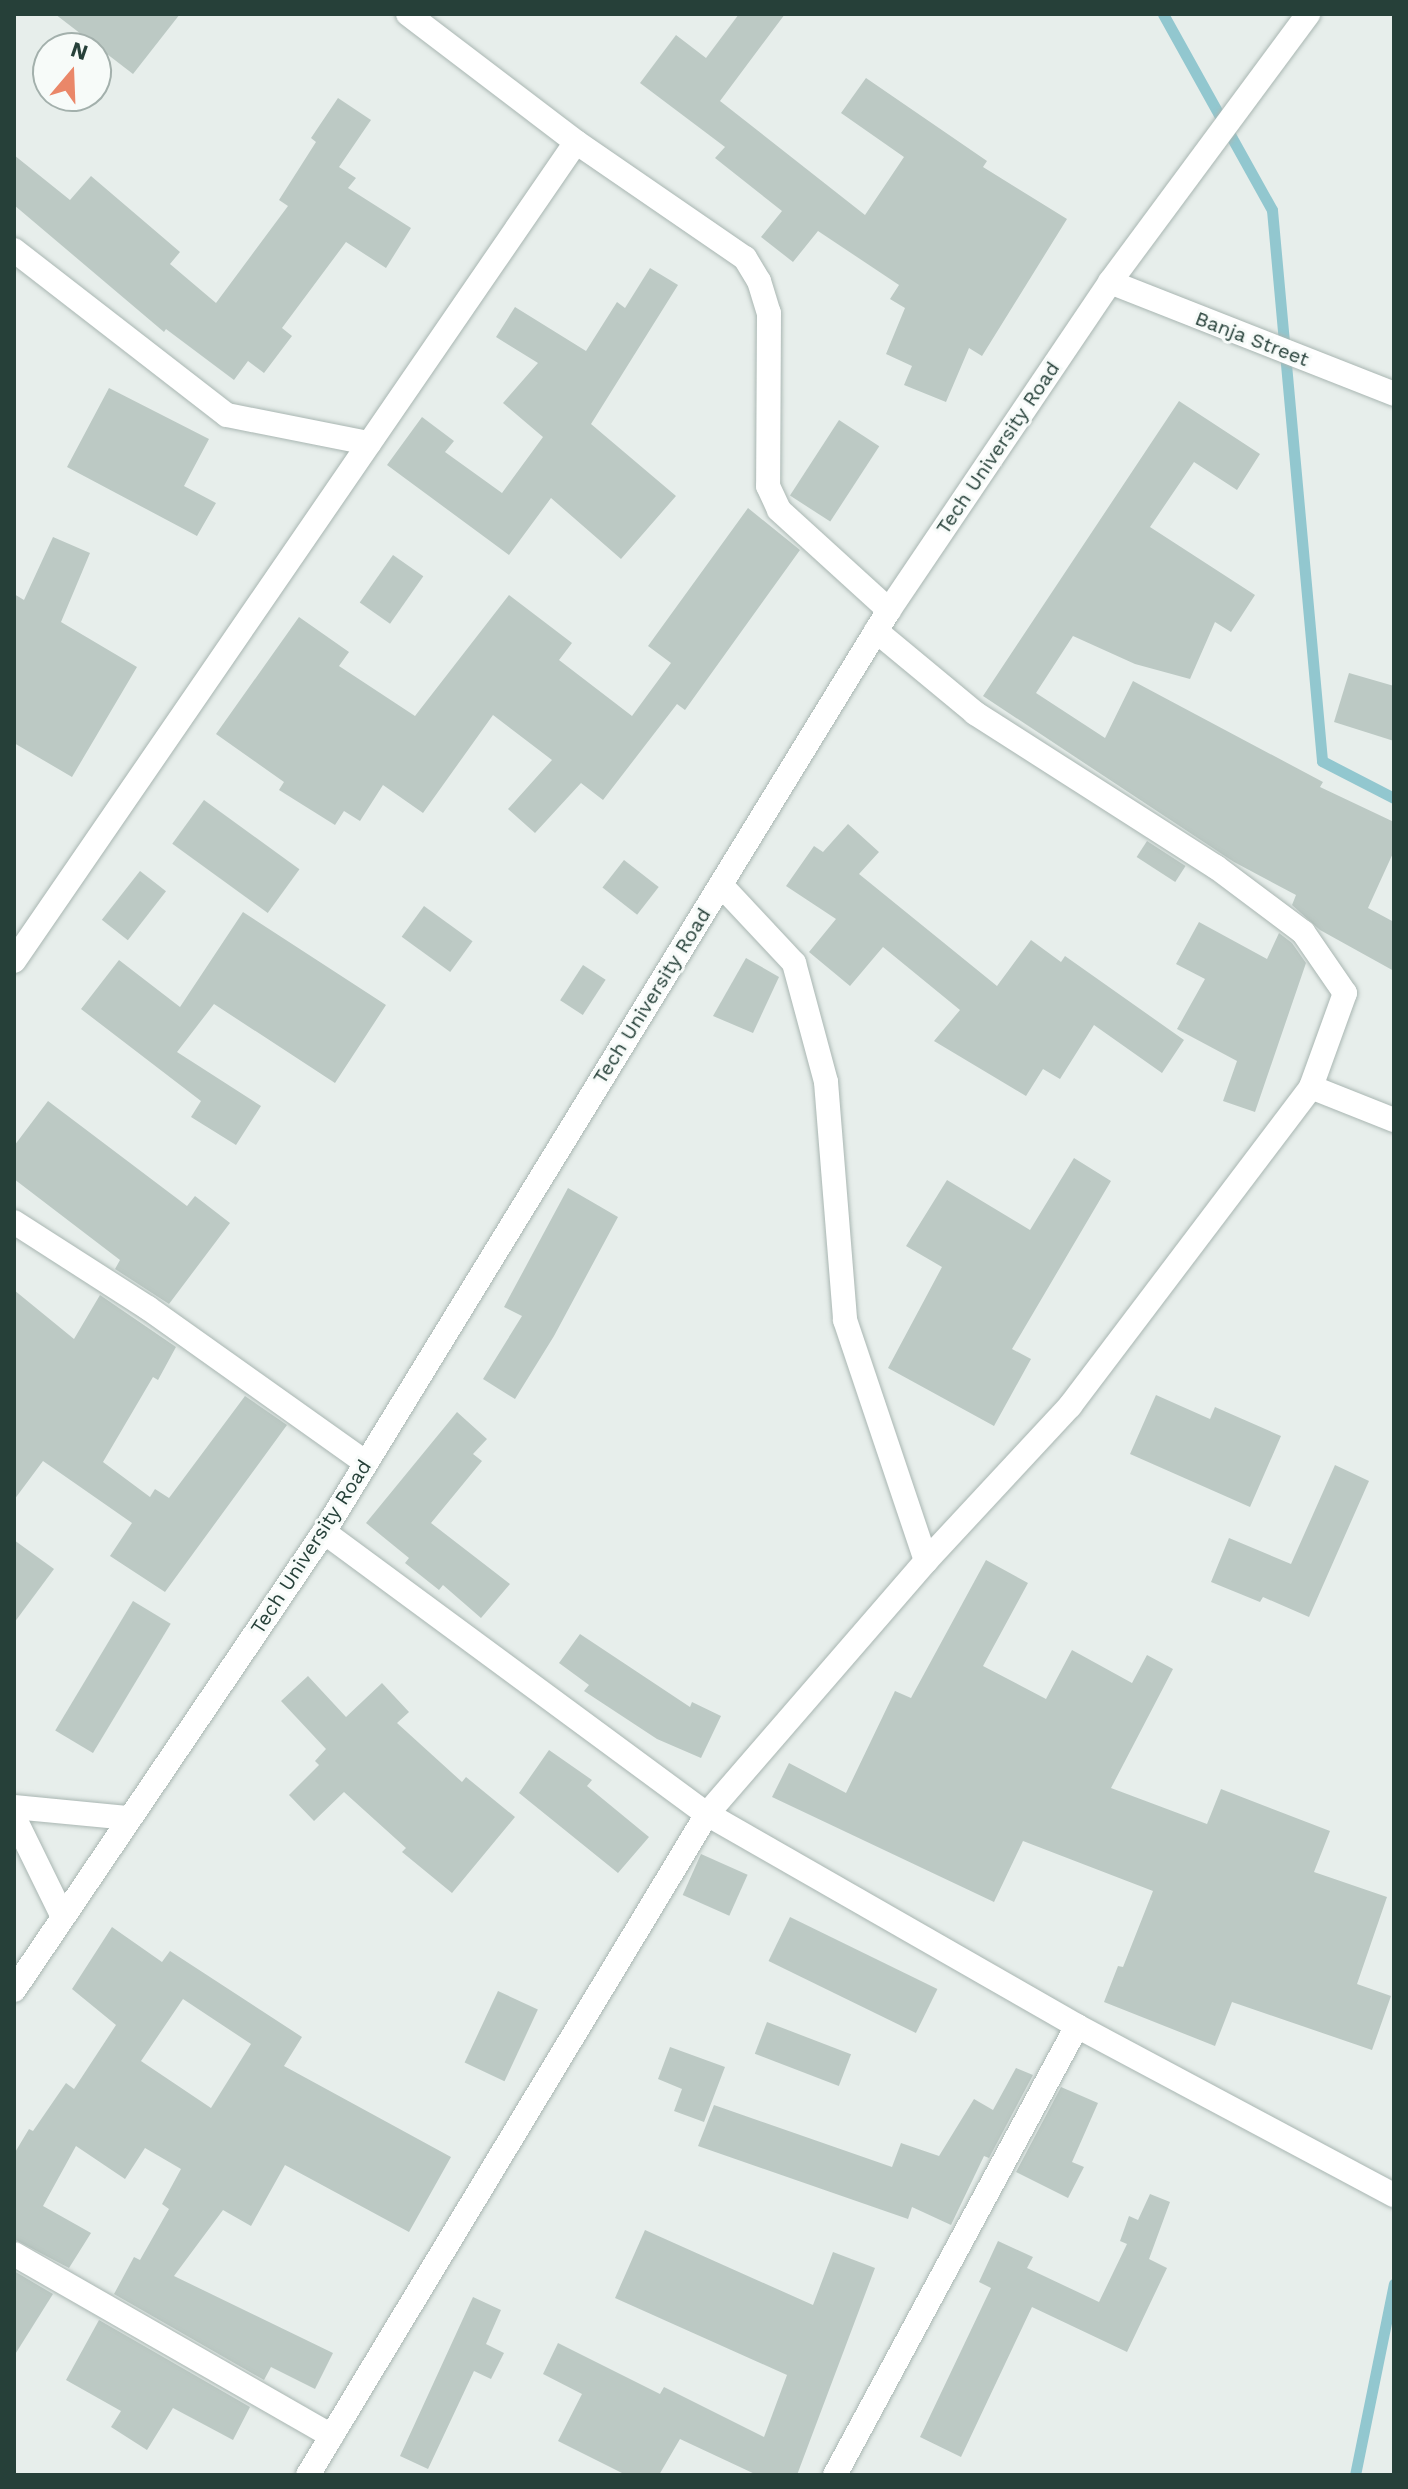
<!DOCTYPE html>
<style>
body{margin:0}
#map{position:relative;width:1408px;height:2489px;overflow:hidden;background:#e7eeeb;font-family:"Work Sans",sans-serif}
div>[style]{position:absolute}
.stream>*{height:11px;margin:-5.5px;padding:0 5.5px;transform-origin:5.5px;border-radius:5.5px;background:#92c7cf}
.building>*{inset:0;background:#bcc9c4;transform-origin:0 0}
.roads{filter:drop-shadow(0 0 2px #a9b6b2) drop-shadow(0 0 2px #a9b6b2)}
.street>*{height:24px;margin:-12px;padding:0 12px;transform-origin:12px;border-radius:12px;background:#fff}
.secondary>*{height:24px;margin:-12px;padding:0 12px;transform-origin:12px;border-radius:12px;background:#fff}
span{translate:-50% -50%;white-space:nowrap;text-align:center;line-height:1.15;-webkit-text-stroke:6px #f7fbf9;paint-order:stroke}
.street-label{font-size:20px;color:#264039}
.frame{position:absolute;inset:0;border:16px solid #264039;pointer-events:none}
.north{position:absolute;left:32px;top:32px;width:80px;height:80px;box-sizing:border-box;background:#f7fbf9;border:2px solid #a3b0ac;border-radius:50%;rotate:19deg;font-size:22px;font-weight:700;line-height:32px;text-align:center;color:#264039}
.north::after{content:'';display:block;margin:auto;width:28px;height:36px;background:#ea8769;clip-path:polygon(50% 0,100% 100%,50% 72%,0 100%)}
</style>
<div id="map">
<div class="stream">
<div style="left:1163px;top:14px;width:224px;rotate:60.9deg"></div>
<div style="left:1272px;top:210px;width:553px;rotate:84.81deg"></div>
<div style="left:1322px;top:761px;width:81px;rotate:27.2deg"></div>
<div style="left:1355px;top:2475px;width:195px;rotate:-78.5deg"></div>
</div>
<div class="building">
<div style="clip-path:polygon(55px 14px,180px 14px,133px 74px)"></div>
<div style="clip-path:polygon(739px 14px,785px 14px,720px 101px,865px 215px,904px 157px,841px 113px,866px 78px,987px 161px,983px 167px,1067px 219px,982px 356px,969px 348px,946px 402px,904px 385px,912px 366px,886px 354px,905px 308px,890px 299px,899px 285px,818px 231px,793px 262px,761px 237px,782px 211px,715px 158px,725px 147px,640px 83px,676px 35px,706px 58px)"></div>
<div style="clip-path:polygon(338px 98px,371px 120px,339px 167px,356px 178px,348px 188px,411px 228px,386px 268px,346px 242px,282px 328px,292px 336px,264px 373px,248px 361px,234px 380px,166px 329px,164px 332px,14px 205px,14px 155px,70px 200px,91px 176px,180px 252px,170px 264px,216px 303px,288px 206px,279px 200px,316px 142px,311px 138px)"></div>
<div style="clip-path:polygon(650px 268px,678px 285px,591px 424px,676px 496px,621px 559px,551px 498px,509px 555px,387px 465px,422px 417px,454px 441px,445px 452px,502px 493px,543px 437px,503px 403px,538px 363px,496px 337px,515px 307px,586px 351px,617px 302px,625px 308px)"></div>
<div style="clip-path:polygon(109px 388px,209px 439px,184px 486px,216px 503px,197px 536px,67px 467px)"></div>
<div style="clip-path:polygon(1179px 401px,1260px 454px,1237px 490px,1194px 462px,1150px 527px,1255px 595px,1231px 632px,1215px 622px,1190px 679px,1135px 664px,1073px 636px,1036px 693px,1105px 738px,1133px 681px,1323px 782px,1320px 787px,1394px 822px,1394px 851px,1368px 908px,1394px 922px,1394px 971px,1320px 930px,1292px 905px,1296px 895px,1234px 862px,983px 696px)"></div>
<div style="left:839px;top:420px;width:48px;height:90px;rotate:33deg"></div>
<div style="clip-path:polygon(748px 508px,800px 550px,685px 710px,677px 704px,603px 800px,581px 783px,535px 833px,508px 809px,552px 760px,493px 715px,423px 813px,383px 785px,360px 821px,344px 811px,335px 825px,279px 790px,284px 782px,216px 734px,299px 617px,349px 652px,339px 666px,415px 716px,509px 595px,572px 643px,559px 660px,632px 716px,671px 663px,648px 646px)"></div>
<div style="clip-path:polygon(53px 537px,90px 553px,61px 622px,137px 667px,72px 777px,14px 743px,14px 594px,24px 600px)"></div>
<div style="left:393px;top:555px;width:37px;height:58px;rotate:35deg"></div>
<div style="clip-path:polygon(1349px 673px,1394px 686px,1394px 741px,1334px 722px)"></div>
<div style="left:204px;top:800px;width:118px;height:54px;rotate:36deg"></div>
<div style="clip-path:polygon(848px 824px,879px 852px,859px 874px,997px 986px,1031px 940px,1061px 962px,1065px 956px,1184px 1040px,1162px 1073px,1094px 1025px,1060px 1079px,1043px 1069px,1026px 1096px,934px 1041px,960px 1010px,883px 947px,850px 986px,809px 952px,836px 919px,786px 886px,814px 846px,823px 852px)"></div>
<div style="left:1147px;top:841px;width:46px;height:19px;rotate:33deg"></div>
<div style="left:624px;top:860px;width:44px;height:35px;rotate:38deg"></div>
<div style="left:140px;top:871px;width:33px;height:62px;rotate:38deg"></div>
<div style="left:424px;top:906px;width:60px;height:38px;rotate:36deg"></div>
<div style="clip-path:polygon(243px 912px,386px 1005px,335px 1083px,214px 1004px,177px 1052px,261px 1106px,236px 1145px,191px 1117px,201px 1101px,81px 1009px,119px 960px,180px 1007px)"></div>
<div style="clip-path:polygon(1199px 922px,1267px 959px,1279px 933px,1292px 943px,1306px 963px,1255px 1112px,1223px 1101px,1237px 1061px,1177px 1029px,1205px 979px,1176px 964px)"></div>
<div style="clip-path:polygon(746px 958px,779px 977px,753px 1033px,713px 1016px)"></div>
<div style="left:583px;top:965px;width:27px;height:42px;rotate:33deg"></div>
<div style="clip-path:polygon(48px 1101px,187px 1206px,195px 1196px,230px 1223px,169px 1304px,115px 1269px,120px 1260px,14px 1179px,14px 1146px)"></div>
<div style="clip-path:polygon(1074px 1158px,1111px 1181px,1012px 1349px,1031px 1359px,994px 1426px,888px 1368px,942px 1267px,906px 1246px,947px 1180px,1030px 1230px)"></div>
<div style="clip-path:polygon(568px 1188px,618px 1217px,554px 1336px,515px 1399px,483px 1379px,522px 1316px,504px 1307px)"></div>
<div style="clip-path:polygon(14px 1290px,74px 1339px,100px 1295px,176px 1347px,158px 1380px,153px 1377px,103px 1462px,150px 1497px,155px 1489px,169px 1498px,245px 1396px,287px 1425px,165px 1592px,110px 1556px,132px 1523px,43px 1461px,14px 1500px)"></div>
<div style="clip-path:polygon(1156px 1395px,1210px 1419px,1215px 1407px,1281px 1436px,1250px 1507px,1130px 1454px)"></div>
<div style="clip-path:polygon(457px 1412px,487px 1439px,473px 1454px,482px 1461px,431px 1523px,510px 1584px,481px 1618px,443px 1585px,439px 1590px,405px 1563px,409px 1558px,366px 1523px)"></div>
<div style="clip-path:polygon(1335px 1465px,1369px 1481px,1309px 1617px,1263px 1597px,1260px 1602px,1211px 1582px,1229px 1538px,1291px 1564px)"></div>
<div style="clip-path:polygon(14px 1540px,54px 1569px,14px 1623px)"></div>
<div style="clip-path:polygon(986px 1560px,1028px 1583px,983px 1666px,1046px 1699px,1072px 1650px,1132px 1683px,1147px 1655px,1173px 1669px,1111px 1788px,1207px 1824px,1221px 1789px,1330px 1831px,1314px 1872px,1387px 1897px,1357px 1984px,1391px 1996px,1372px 2050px,1232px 2002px,1215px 2046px,1104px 2002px,1118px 1966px,1123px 1967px,1153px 1891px,1023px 1841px,994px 1902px,772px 1797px,789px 1763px,846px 1793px,895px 1691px,911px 1698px)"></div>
<div style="left:133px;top:1601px;width:44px;height:151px;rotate:31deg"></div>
<div style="clip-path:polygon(580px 1634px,690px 1707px,692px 1702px,721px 1716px,701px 1758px,657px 1739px,584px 1691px,589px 1685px,559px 1663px)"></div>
<div style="clip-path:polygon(308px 1676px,346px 1717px,382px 1683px,409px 1712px,397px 1723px,462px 1782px,466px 1777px,515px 1817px,452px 1893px,402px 1852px,406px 1848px,344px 1792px,314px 1821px,289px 1795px,319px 1765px,315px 1761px,326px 1749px,281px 1701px)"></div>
<div style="clip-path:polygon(549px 1750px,592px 1780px,587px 1786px,649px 1837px,618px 1873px,519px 1793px)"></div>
<div style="left:701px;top:1854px;width:51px;height:45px;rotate:24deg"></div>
<div style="left:790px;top:1917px;width:164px;height:49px;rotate:26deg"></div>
<div style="clip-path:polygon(evenodd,112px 1927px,162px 1962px,170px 1951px,302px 2037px,284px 2066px,451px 2157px,409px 2232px,285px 2165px,251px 2226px,223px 2210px,174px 2276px,333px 2353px,315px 2389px,271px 2367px,264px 2380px,114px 2294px,134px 2257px,140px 2260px,169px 2209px,162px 2204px,181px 2169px,145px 2148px,125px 2179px,76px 2146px,43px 2206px,91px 2233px,69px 2268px,14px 2239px,14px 2154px,29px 2129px,33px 2131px,66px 2083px,74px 2089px,116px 2025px,72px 1989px,112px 1927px,183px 1999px,251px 2044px,211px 2108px,141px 2061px,183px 1999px)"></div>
<div style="left:498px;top:1991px;width:44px;height:79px;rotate:25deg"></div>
<div style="left:767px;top:2022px;width:90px;height:34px;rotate:21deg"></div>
<div style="clip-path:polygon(670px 2047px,725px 2067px,704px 2122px,674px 2111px,682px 2089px,658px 2079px)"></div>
<div style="clip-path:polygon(1016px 2068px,1033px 2075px,989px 2158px,984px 2156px,951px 2225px,912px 2207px,908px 2219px,698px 2146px,714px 2105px,892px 2167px,901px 2143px,939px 2156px,974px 2099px,993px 2110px)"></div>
<div style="clip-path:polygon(1061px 2087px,1098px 2103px,1072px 2162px,1084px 2167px,1068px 2198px,1016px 2172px)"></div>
<div style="clip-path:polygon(1150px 2194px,1170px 2202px,1149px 2259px,1167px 2268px,1127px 2352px,1032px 2307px,961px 2457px,920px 2437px,991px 2288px,979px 2282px,998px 2241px,1033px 2257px,1027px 2268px,1099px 2302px,1127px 2244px,1120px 2241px,1129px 2216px,1138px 2220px)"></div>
<div style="clip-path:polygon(645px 2230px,813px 2305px,833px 2252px,875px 2268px,797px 2475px,757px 2475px,680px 2439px,659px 2475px,626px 2475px,558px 2441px,582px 2394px,543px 2374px,558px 2343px,660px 2394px,664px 2387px,764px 2437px,787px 2375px,615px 2298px)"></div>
<div style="clip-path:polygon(14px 2271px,53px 2294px,14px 2356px)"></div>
<div style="clip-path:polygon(473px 2297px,501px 2310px,486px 2344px,504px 2353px,491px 2379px,474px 2371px,428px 2469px,400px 2456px)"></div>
<div style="clip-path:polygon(99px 2320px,250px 2407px,233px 2440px,173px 2408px,147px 2450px,111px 2427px,121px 2411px,66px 2380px)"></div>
</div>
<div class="roads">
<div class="street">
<div style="left:408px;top:14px;width:211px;rotate:37.3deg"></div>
<div style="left:576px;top:142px;width:205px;rotate:34.5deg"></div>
<div style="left:745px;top:258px;width:27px;rotate:59deg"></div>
<div style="left:759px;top:281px;width:34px;rotate:73deg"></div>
<div style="left:769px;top:313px;width:173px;rotate:90.3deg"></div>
<div style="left:768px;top:486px;width:26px;rotate:65deg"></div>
<div style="left:779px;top:510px;width:149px;rotate:42.3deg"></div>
<div style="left:14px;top:250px;width:269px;rotate:37.8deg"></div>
<div style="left:227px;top:415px;width:145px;rotate:11.2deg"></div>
<div style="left:1110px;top:282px;width:305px;rotate:21.5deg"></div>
<div style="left:876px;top:631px;width:129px;rotate:39.6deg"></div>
<div style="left:975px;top:713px;width:286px;rotate:32.6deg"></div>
<div style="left:1216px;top:867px;width:109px;rotate:36.8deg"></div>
<div style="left:1303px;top:932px;width:74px;rotate:55.5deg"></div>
<div style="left:1345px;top:993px;width:100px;rotate:109.9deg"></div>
<div style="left:721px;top:885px;width:107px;rotate:46.9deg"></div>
<div style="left:794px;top:963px;width:123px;rotate:74.9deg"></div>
<div style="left:826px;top:1082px;width:239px;rotate:85.4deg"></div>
<div style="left:845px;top:1320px;width:254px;rotate:71.4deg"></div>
<div style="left:14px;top:961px;width:993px;rotate:-55.54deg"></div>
<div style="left:14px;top:1222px;width:159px;rotate:32.7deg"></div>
<div style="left:148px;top:1308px;width:267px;rotate:35.4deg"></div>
<div style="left:324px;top:1532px;width:476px;rotate:36.4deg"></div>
<div style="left:707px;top:1814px;width:426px;rotate:29.8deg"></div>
<div style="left:1077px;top:2026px;width:359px;rotate:28.1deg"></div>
<div style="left:14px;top:1807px;width:116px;rotate:5.5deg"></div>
<div style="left:14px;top:1817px;width:109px;rotate:63.9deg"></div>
<div style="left:14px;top:2254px;width:366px;rotate:29.8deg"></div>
<div style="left:308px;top:2475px;width:772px;rotate:-58.88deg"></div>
<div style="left:707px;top:1814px;width:335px;rotate:-49.1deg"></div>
<div style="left:926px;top:1561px;width:212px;rotate:-47.1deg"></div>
<div style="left:1070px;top:1406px;width:400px;rotate:-52.9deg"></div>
<div style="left:1311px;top:1087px;width:89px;rotate:21.7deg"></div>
<div style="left:835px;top:2475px;width:510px;rotate:-61.68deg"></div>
</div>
<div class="secondary">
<div style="left:14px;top:1990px;width:553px;rotate:-55.91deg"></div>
<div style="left:324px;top:1532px;width:1081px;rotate:-58.5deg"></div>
<div style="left:889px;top:610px;width:396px;rotate:-56deg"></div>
<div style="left:1110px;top:282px;width:333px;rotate:-53.5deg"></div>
</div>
</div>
<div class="street-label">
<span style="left:1252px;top:339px;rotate:21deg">Banja Street</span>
<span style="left:998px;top:448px;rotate:-56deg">Tech University Road</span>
<span style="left:652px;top:996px;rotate:-58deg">Tech University Road</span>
<span style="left:311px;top:1547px;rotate:-57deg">Tech University Road</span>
</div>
<div class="frame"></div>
<div class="north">N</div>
</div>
